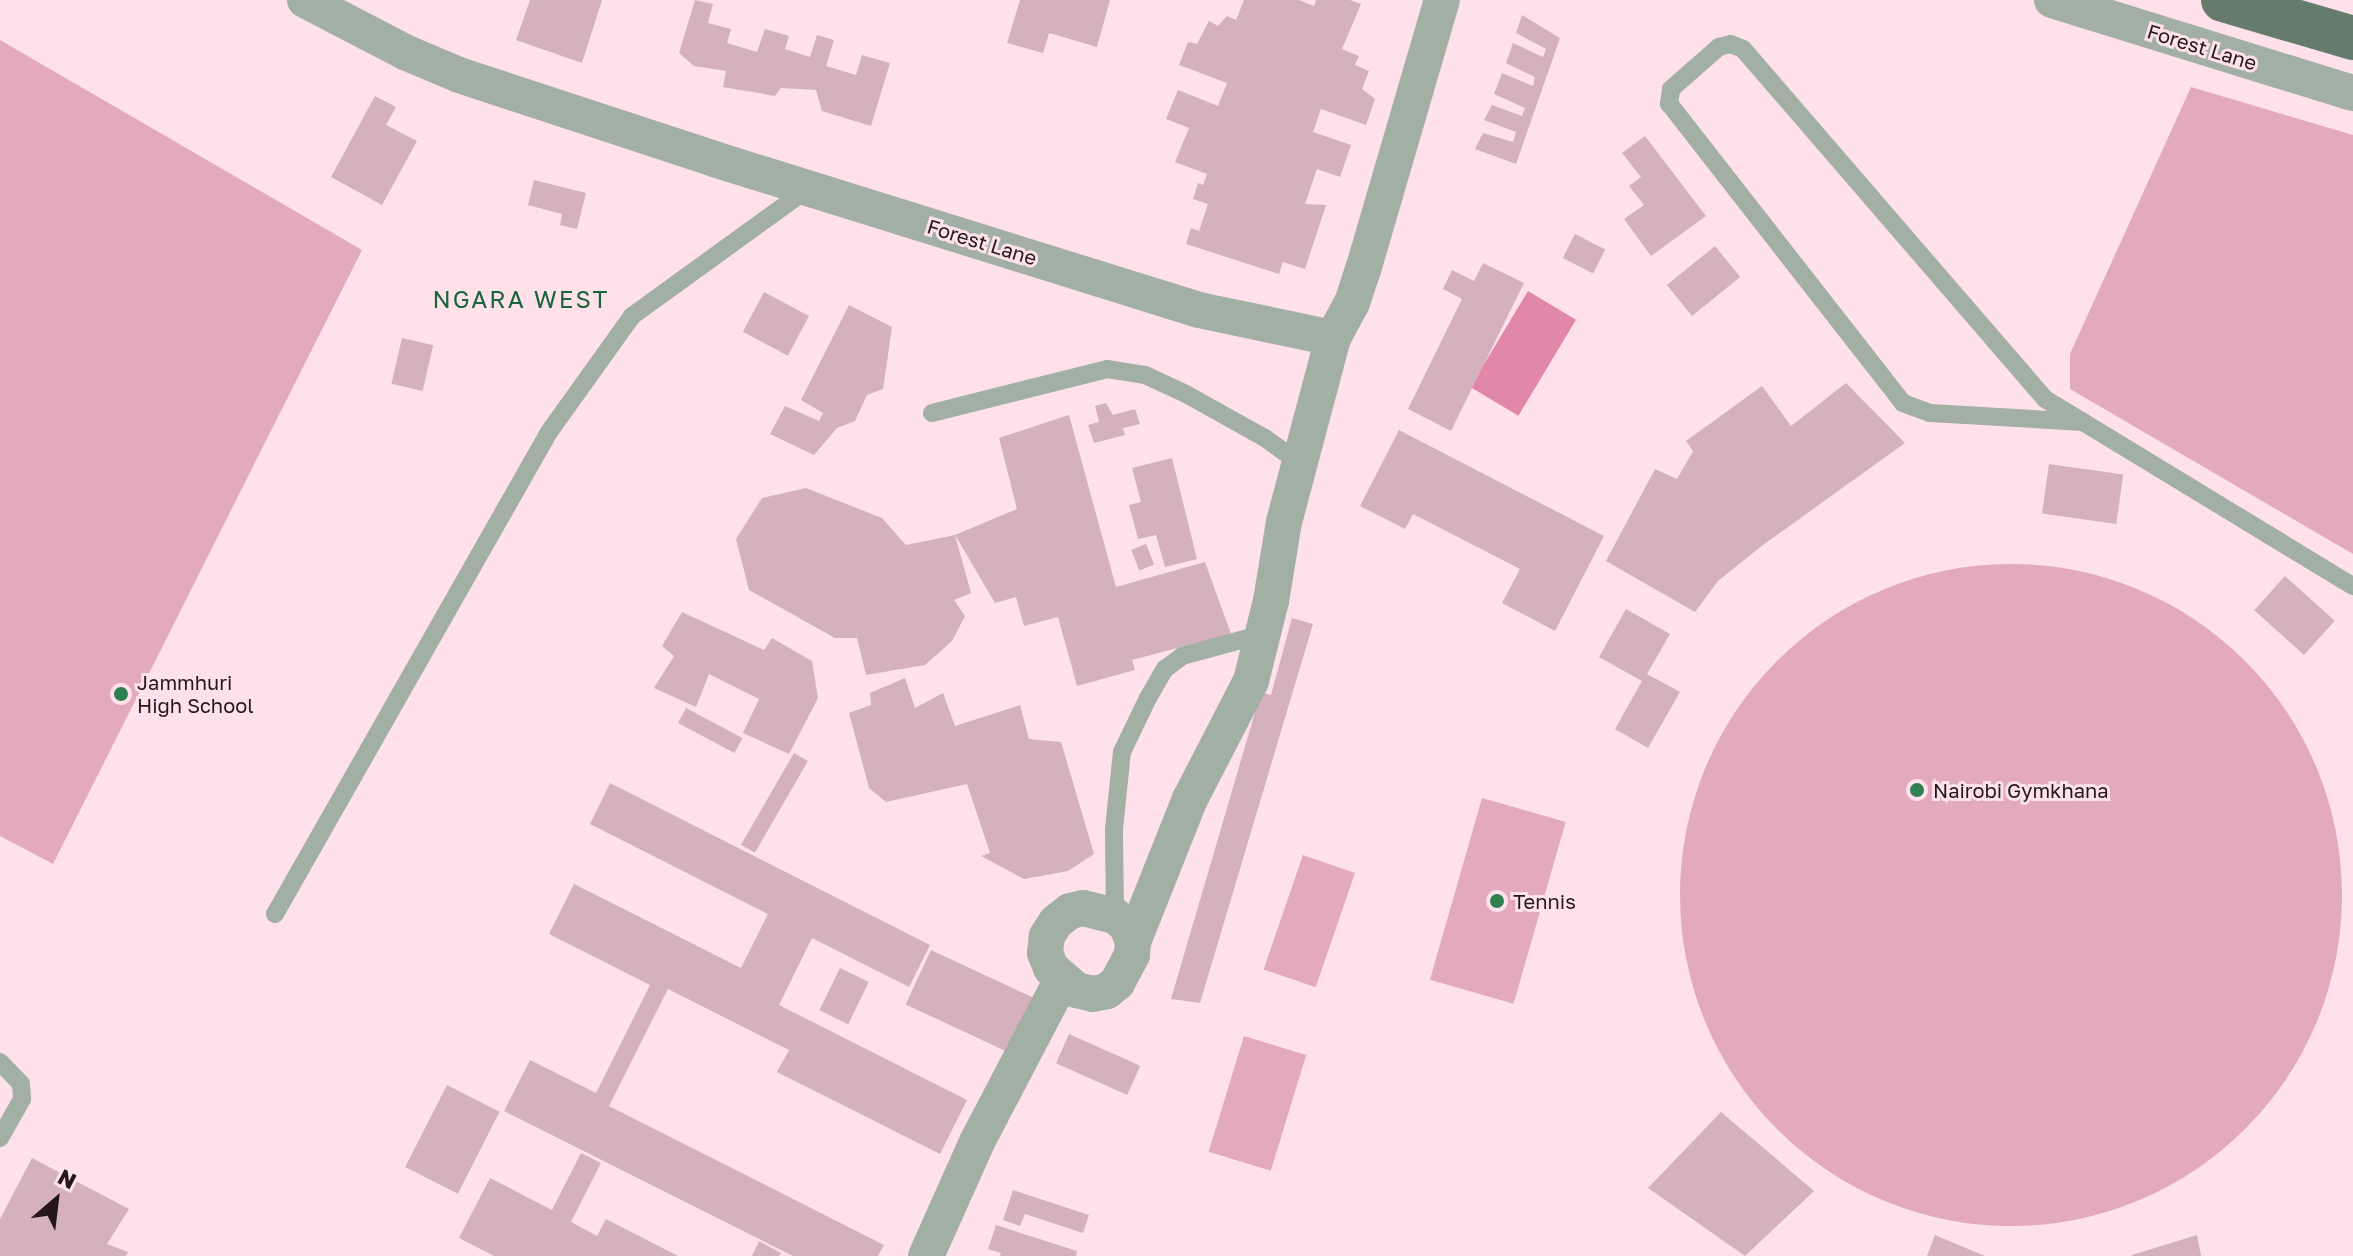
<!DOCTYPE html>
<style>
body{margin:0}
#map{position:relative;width:2353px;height:1256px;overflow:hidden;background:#ffe1eb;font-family:"Golos Text",sans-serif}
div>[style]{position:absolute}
.green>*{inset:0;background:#e3a9bd;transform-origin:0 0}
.round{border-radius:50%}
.water>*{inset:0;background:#e188aa;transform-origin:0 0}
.building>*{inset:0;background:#d4b1bd;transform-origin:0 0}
.lane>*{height:18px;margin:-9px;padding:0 9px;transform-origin:9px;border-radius:9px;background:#a2afa5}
.street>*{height:36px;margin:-18px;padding:0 18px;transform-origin:18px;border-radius:18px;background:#a2afa5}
.primary>*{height:44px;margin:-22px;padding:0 22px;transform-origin:22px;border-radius:22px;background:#657c6c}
.dots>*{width:22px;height:22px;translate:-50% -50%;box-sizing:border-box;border:4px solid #ffe1eb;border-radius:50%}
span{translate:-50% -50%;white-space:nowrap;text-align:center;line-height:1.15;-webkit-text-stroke:6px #ffe1eb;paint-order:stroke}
.street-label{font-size:20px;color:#24171c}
.poi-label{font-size:20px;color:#24171c}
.left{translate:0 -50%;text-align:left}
.quarter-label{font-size:24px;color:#19663d;letter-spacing:2px}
.north{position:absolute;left:16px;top:1160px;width:80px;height:80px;-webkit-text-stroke:6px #ffe1eb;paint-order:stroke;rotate:28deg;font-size:22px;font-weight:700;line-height:32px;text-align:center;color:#24171c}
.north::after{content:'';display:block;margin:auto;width:28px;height:36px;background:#24171c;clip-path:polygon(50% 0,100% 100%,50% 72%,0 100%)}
</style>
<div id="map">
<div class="green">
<div style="clip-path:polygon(0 40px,362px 250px,53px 864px,0 836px)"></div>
<div style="clip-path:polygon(2191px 87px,2353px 135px,2353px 554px,2070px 389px,2070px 354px)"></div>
<div class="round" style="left:1680px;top:564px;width:662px;height:662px"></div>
<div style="left:1482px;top:798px;width:87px;height:189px;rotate:16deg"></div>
<div style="left:1303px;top:855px;width:55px;height:121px;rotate:19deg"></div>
<div style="left:1244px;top:1036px;width:65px;height:121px;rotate:17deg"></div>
</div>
<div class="water">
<div style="left:1528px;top:291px;width:56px;height:112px;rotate:31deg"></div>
</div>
<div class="building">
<div style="clip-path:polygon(530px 0,602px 0,582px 63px,516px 40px)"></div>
<div style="clip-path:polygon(695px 0,713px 4px,708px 23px,731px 29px,727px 43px,757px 52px,765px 29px,789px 36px,785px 49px,810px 57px,817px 35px,834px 40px,826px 66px,856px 75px,862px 55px,890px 63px,871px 126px,822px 111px,816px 90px,781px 88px,775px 96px,723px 87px,726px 71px,694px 66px,679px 53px)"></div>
<div style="clip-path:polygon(1020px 0,1110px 0,1097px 47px,1049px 33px,1043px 53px,1007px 43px)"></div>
<div style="clip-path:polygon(1244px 0,1299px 0,1314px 6px,1316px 0,1350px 0,1361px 4px,1342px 49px,1359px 56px,1355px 65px,1369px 71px,1362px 89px,1375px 99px,1366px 125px,1321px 109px,1313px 132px,1351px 145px,1340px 177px,1317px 169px,1305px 204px,1326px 205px,1305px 269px,1283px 262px,1279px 274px,1186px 244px,1191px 228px,1199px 231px,1208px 204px,1193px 199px,1198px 183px,1203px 185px,1207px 174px,1175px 162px,1189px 128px,1166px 119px,1178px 90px,1218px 106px,1227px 83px,1179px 65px,1188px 42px,1197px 44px,1209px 21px,1218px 26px,1227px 16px,1236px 20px)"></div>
<div style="clip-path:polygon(1522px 15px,1560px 38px,1516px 164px,1475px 149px,1483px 133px,1513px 142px,1516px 132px,1484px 120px,1492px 105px,1522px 116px,1525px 108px,1494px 94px,1502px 73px,1533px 86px,1535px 77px,1506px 63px,1513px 43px,1543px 57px,1546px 49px,1516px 33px)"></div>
<div style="clip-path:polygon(375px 96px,396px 107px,386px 125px,417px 141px,382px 205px,331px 177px)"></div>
<div style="clip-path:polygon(1645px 136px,1706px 216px,1651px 256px,1624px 219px,1644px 205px,1629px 186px,1641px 177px,1622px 153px)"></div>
<div style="clip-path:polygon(534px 180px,586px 193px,577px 229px,560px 225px,562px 214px,528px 205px)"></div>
<div style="left:1575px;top:234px;width:34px;height:27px;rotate:27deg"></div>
<div style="left:1715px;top:246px;width:40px;height:62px;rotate:51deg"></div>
<div style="clip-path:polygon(1483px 263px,1524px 283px,1451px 431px,1408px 409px,1462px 299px,1443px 289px,1452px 270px,1474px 281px)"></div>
<div style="left:764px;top:292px;width:51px;height:45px;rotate:28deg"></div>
<div style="clip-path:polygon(849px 305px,892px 327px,883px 389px,867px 395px,855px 421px,837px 428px,814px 455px,770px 434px,785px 406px,819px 421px,823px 413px,801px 400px)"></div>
<div style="left:402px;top:338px;width:32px;height:47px;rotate:13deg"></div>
<div style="clip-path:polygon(1846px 383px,1905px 443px,1763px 545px,1718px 581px,1695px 612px,1606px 561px,1655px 469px,1677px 479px,1693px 451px,1686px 441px,1762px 386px,1791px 426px)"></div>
<div style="clip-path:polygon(1106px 403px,1113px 415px,1135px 409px,1140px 424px,1123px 428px,1125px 435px,1094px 443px,1088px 425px,1099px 422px,1095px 406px)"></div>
<div style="clip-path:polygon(1069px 415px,1116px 587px,1205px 562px,1231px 634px,1132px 660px,1135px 670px,1077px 686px,1058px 617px,1024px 626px,1016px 597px,995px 603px,955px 535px,1017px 509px,999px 438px)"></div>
<div style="clip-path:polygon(1399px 430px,1604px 536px,1555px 631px,1502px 603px,1520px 569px,1413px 514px,1405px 529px,1360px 506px)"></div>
<div style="clip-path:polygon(1172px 458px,1197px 559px,1165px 567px,1156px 535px,1138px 539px,1129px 505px,1141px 502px,1132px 468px)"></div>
<div style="left:2049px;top:464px;width:75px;height:50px;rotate:8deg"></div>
<div style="clip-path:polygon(806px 488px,882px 518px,906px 545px,955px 535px,971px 593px,954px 600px,965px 616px,952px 641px,925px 665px,866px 675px,857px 638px,835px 638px,749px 590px,736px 539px,762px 498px)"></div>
<div style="left:1146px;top:544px;width:22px;height:16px;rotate:68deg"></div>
<div style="left:2285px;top:576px;width:67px;height:46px;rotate:42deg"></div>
<div style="clip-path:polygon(1626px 609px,1670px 634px,1647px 674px,1680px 692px,1648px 748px,1615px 729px,1642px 681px,1599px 657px)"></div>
<div style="clip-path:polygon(682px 612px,764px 650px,772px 638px,812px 661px,818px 698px,789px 754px,743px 733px,759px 699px,709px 674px,696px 707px,654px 688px,674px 656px,662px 646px)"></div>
<div style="clip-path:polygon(1292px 618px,1313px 624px,1200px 1003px,1171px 999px,1261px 692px,1271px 695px)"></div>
<div style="clip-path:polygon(905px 678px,915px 708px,943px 693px,955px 726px,1020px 705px,1029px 739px,1061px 742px,1094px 854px,1068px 871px,1024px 879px,981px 856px,990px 853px,967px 784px,886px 802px,869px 788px,849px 713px,871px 705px,870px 693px)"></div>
<div style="left:686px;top:708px;width:64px;height:17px;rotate:28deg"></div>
<div style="left:794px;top:753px;width:16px;height:106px;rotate:30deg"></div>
<div style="clip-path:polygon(610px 783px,930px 945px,909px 987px,812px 938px,779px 1005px,967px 1100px,940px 1154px,777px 1072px,789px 1050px,668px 989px,609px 1106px,884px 1245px,878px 1256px,793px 1256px,504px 1111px,530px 1060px,596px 1093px,650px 985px,549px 934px,574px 884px,741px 968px,768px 914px,590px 824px)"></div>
<div style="left:931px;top:950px;width:122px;height:60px;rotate:25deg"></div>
<div style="left:840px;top:968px;width:32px;height:47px;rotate:26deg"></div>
<div style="left:1069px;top:1034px;width:78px;height:32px;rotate:24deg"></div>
<div style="left:447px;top:1085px;width:59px;height:92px;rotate:27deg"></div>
<div style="clip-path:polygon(1721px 1112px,1814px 1191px,1745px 1256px,1648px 1188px)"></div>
<div style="clip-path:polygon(581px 1153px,601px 1163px,571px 1222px,597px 1236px,606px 1219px,678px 1256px,494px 1256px,459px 1238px,490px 1178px,552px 1210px)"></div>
<div style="clip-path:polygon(32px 1158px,129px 1209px,107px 1244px,128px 1252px,126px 1256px,0 1256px,0 1219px)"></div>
<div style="clip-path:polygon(1013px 1190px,1089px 1215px,1083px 1233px,1025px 1214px,1020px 1226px,1003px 1220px)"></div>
<div style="clip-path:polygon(996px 1225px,1077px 1251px,1076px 1256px,1000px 1256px,1001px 1253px,988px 1249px)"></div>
<div style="clip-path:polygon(1935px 1235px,1985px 1256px,1927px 1256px)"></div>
<div style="clip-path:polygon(2197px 1235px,2201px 1256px,2132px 1256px,2132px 1255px)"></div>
<div style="clip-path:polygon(759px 1241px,781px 1253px,779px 1256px,752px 1256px)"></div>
</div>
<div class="lane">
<div style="left:932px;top:413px;width:180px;rotate:-14.1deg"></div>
<div style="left:1107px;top:369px;width:38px;rotate:9deg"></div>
<div style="left:1145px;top:375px;width:45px;rotate:24.9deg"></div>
<div style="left:1186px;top:394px;width:90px;rotate:29.1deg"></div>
<div style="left:1265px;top:438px;width:41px;rotate:36deg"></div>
<div style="left:2083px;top:422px;width:153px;rotate:-176.6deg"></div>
<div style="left:1930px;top:413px;width:29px;rotate:-160deg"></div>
<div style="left:1903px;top:403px;width:380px;rotate:-128deg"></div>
<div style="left:1669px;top:104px;width:15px;rotate:-82deg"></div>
<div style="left:1671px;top:89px;width:64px;rotate:-41.2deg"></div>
<div style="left:1719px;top:47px;width:12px;rotate:-14deg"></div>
<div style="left:1731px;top:44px;width:13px;rotate:23deg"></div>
<div style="left:1743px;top:49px;width:462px;rotate:49.2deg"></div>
<div style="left:2045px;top:399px;width:44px;rotate:31.2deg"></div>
<div style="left:2083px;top:422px;width:316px;rotate:31.3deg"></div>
<div style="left:275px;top:914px;width:554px;rotate:-60.38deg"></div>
<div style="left:549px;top:432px;width:143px;rotate:-54.4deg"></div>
<div style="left:632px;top:316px;width:218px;rotate:-35.9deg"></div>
<div style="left:1115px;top:916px;width:87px;rotate:-90.7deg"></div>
<div style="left:1114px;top:829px;width:77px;rotate:-84.1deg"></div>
<div style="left:1122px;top:752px;width:60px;rotate:-64.3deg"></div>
<div style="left:1148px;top:698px;width:34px;rotate:-60deg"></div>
<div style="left:1165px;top:669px;width:21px;rotate:-37deg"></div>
<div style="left:1182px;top:656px;width:84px;rotate:-15.2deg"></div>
<div style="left:0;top:1062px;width:30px;rotate:46deg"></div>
<div style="left:21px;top:1084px;width:15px;rotate:86deg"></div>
<div style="left:22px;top:1099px;width:45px;rotate:119.4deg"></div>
</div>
<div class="street">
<div style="left:305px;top:0;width:115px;rotate:27.5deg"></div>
<div style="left:407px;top:53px;width:56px;rotate:22.9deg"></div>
<div style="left:459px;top:75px;width:268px;rotate:18.2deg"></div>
<div style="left:714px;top:159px;width:508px;rotate:17.29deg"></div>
<div style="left:1199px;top:310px;width:137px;rotate:11.8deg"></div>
<div style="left:2052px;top:0;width:315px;rotate:17.2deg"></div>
<div style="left:1133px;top:942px;width:17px;rotate:-111deg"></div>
<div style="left:1127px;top:926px;width:16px;rotate:-140deg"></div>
<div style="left:1115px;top:916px;width:33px;rotate:-166deg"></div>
<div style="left:1083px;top:908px;width:13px;rotate:167deg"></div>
<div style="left:1070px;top:911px;width:18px;rotate:142deg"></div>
<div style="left:1056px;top:922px;width:17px;rotate:123deg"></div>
<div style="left:1047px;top:936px;width:17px;rotate:97deg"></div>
<div style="left:1045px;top:953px;width:16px;rotate:68deg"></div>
<div style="left:1051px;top:968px;width:33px;rotate:41deg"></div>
<div style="left:1076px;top:990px;width:17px;rotate:13deg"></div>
<div style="left:1093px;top:994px;width:14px;rotate:-12deg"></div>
<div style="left:1107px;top:991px;width:13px;rotate:-39deg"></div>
<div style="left:1117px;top:983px;width:32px;rotate:-62deg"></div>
<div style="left:1132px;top:955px;width:13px;rotate:-86deg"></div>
<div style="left:1133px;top:942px;width:154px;rotate:-68.3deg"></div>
<div style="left:1190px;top:799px;width:133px;rotate:-62.7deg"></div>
<div style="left:1251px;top:681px;width:82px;rotate:-76deg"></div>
<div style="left:1271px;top:601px;width:80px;rotate:-80.7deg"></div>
<div style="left:1284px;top:522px;width:190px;rotate:-75.1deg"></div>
<div style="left:1333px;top:338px;width:40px;rotate:-62deg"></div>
<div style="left:1352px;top:303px;width:35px;rotate:-72deg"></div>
<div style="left:1363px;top:270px;width:281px;rotate:-73.7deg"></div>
<div style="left:926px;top:1256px;width:127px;rotate:-65.9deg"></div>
<div style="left:978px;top:1140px;width:179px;rotate:-62.4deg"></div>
</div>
<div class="primary">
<div style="left:2223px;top:0;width:135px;rotate:16.3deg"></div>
</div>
<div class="dots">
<div style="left:121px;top:694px;background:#2e8051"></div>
<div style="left:1917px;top:790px;background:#2e8051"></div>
<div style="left:1497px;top:901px;background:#2e8051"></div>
</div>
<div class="street-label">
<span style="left:2202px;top:47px;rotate:17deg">Forest Lane</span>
<span style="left:982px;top:242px;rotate:17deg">Forest Lane</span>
</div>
<div class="poi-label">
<span class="left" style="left:137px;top:694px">Jammhuri<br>High School</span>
<span class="left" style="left:1933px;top:790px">Nairobi Gymkhana</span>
<span class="left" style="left:1513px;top:901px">Tennis</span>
</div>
<div class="quarter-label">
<span style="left:521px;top:299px">NGARA WEST</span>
</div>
<div class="north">N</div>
</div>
